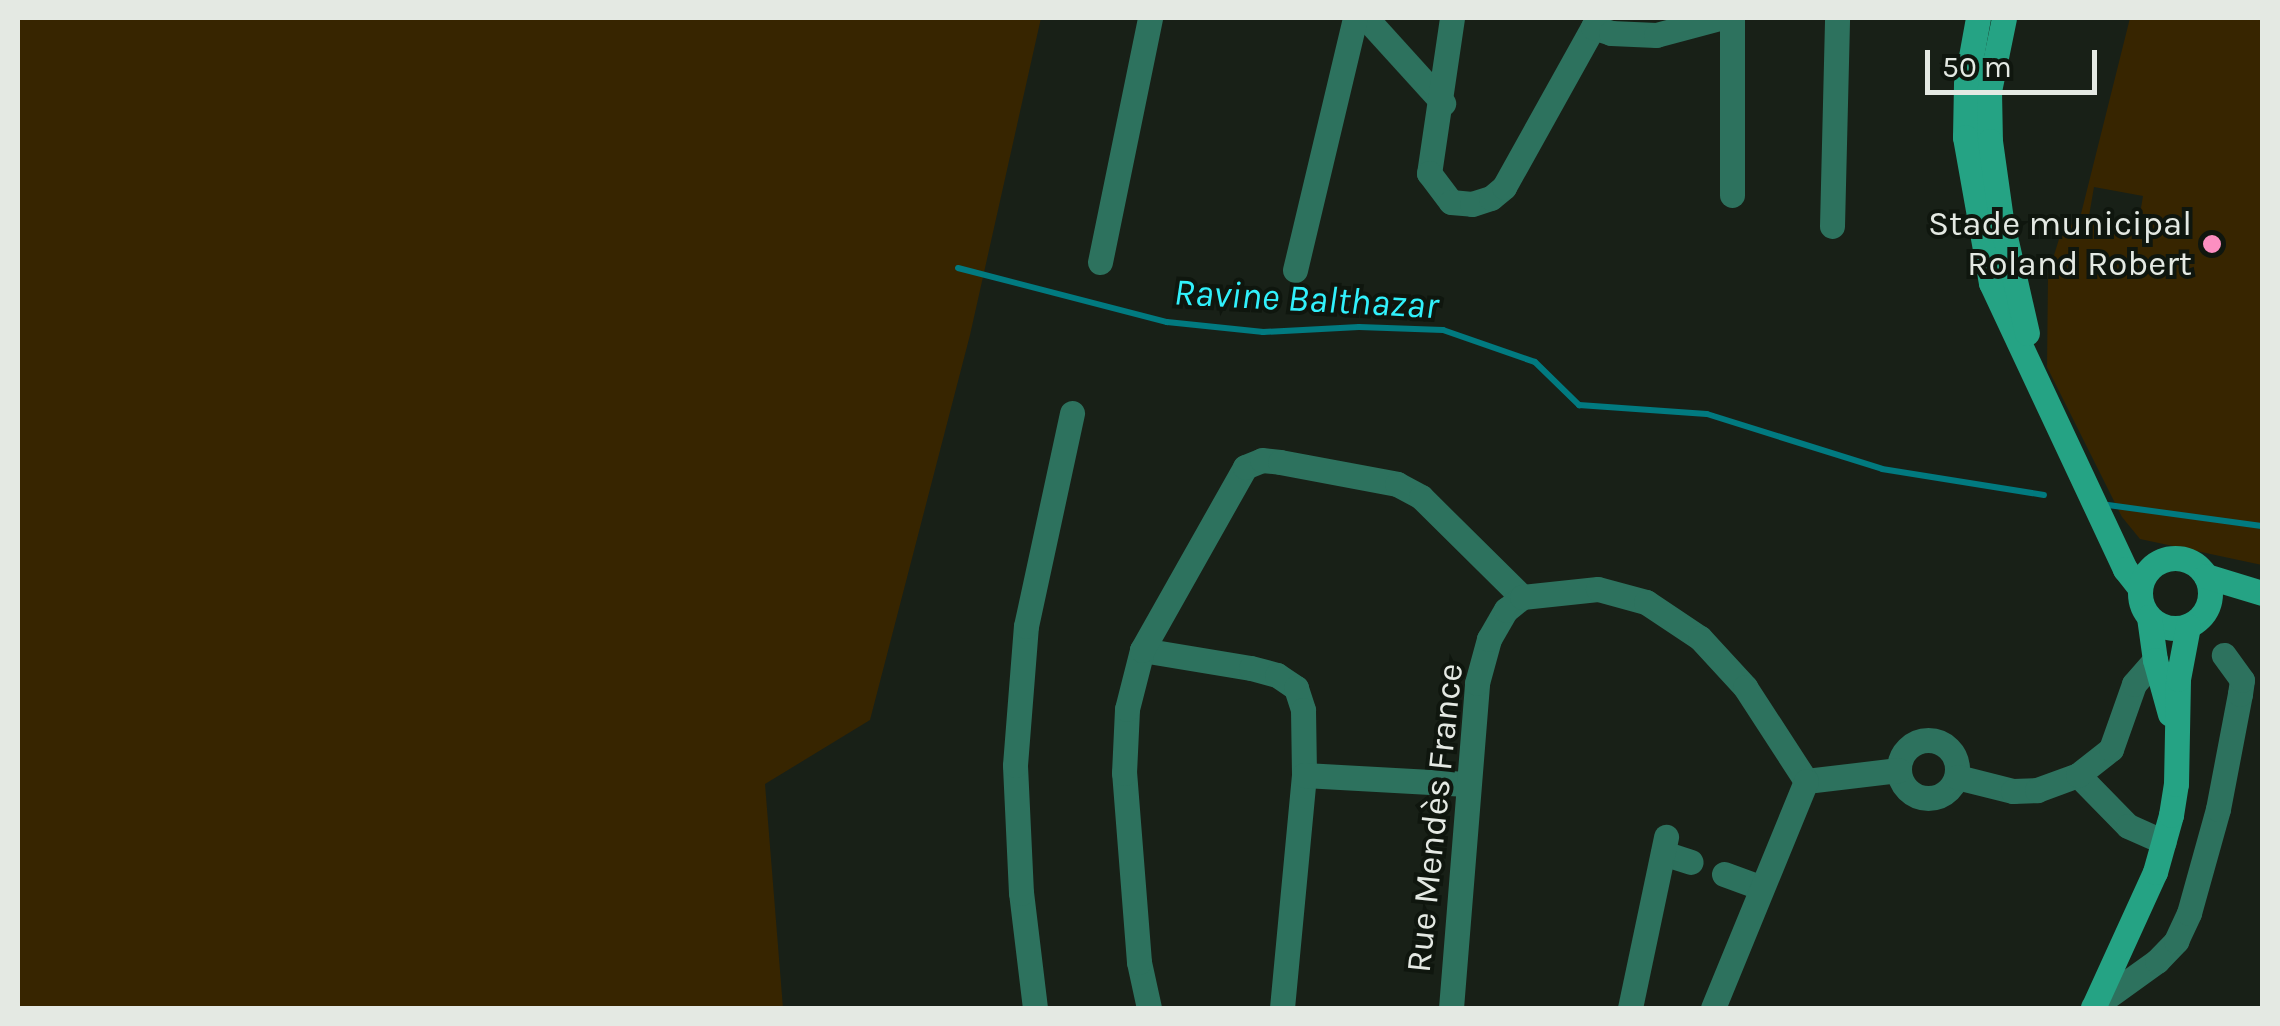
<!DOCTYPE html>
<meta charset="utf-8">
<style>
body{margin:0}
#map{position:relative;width:2280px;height:1026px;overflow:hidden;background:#182017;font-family:Karla,sans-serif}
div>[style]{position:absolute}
.green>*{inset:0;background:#372500}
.stream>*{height:6px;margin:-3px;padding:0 3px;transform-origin:3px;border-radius:3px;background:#017a80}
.minor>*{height:25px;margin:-12.5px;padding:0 12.5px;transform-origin:12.5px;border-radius:12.5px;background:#2d725e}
.minor>.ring{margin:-12.5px;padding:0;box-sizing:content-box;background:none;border:25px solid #2d725e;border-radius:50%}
.secondary>*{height:25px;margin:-12.5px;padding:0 12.5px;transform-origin:12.5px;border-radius:12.5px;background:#25a384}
.secondary>.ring{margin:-12.5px;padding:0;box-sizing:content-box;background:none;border:25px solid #25a384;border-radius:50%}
.dots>*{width:28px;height:28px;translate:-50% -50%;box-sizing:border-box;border:5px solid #0f160e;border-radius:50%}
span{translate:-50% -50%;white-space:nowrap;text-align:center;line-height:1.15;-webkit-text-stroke:8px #0f160e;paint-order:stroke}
.poi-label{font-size:35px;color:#e4e9e3}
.right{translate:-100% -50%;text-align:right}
.street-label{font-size:35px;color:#e4e9e3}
.water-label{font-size:38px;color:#31f1fc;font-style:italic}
.frame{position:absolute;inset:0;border:20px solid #e4e9e3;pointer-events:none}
.scale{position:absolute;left:1925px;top:50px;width:172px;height:45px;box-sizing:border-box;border:5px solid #e4e9e3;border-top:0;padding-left:12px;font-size:30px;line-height:35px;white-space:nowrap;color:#e4e9e3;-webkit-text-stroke:8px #0f160e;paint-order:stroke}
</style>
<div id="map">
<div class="green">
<div style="clip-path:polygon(18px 18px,1041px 18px,970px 335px,870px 720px,765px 784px,783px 1008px,18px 1008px)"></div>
<div style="clip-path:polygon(evenodd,2130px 18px,2262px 18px,2262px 565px,2140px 539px,2122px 517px,2047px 367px,2048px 275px,2059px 239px,2081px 214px,2130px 18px,2094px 187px,2143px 196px,2137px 232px,2088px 222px,2094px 187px)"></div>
</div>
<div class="stream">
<div style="left:958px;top:268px;width:216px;rotate:14.5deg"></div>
<div style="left:1167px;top:322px;width:97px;rotate:5.9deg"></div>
<div style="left:1263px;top:332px;width:96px;rotate:-3deg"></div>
<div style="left:1359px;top:327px;width:84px;rotate:2deg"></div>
<div style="left:1443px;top:330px;width:97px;rotate:19.2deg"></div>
<div style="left:1535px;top:362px;width:62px;rotate:44.3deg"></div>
<div style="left:1579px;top:405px;width:128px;rotate:4deg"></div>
<div style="left:1707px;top:414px;width:183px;rotate:17.4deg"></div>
<div style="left:1882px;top:469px;width:164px;rotate:9.1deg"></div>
<div style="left:2108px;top:505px;width:155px;rotate:7.8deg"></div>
</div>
<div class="minor">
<div style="left:1366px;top:18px;width:115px;rotate:47.8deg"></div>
<div style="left:1452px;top:18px;width:157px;rotate:98.4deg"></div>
<div style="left:1429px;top:173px;width:36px;rotate:53deg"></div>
<div style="left:1451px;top:202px;width:21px;rotate:5deg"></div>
<div style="left:1472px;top:204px;width:20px;rotate:-18deg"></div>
<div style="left:1491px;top:198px;width:17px;rotate:-40deg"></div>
<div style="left:1504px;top:187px;width:183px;rotate:-60.9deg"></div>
<div style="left:1593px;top:27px;width:19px;rotate:18deg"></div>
<div style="left:1611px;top:33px;width:45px;rotate:2.5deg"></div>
<div style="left:1656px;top:35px;width:66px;rotate:-14.9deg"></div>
<div style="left:1732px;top:195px;width:177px;rotate:-90deg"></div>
<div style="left:1832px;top:226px;width:208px;rotate:-88.6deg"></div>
<div style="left:1100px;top:262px;width:249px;rotate:-78.4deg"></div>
<div style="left:1295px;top:270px;width:259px;rotate:-76.6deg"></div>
<div style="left:1142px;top:650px;width:110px;rotate:9.4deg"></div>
<div style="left:1251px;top:668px;width:27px;rotate:15deg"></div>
<div style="left:1277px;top:675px;width:23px;rotate:34deg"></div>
<div style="left:1296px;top:688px;width:23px;rotate:72deg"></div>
<div style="left:1303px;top:710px;width:65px;rotate:89.1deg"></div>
<div style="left:1304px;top:775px;width:234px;rotate:95.4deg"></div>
<div class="ring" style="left:1899px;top:740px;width:33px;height:33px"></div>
<div style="left:1304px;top:775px;width:163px;rotate:3.2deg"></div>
<div style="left:2078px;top:775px;width:71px;rotate:45.6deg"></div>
<div style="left:2128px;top:826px;width:39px;rotate:24deg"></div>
<div style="left:1957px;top:777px;width:58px;rotate:14deg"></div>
<div style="left:2013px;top:791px;width:24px;rotate:-2deg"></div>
<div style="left:2037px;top:790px;width:44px;rotate:-20.1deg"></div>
<div style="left:2078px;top:775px;width:42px;rotate:-38.2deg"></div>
<div style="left:2111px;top:749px;width:69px;rotate:-70.5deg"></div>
<div style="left:2134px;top:684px;width:32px;rotate:-49deg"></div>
<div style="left:1806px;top:781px;width:93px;rotate:-6.8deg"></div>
<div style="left:1663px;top:853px;width:29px;rotate:18deg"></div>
<div style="left:1724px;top:874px;width:40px;rotate:20.2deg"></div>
<div style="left:2093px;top:1007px;width:79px;rotate:-35.7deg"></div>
<div style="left:2157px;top:961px;width:28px;rotate:-46deg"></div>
<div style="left:2176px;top:941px;width:31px;rotate:-65deg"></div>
<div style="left:2189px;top:913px;width:108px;rotate:-74.4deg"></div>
<div style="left:2218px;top:809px;width:117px;rotate:-79.2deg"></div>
<div style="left:2240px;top:694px;width:14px;rotate:-82deg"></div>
<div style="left:2242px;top:680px;width:31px;rotate:-126deg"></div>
<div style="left:1035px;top:1008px;width:116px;rotate:-96.9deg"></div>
<div style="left:1021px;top:893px;width:128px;rotate:-92.7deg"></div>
<div style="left:1015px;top:765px;width:139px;rotate:-85.5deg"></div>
<div style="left:1026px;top:626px;width:218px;rotate:-77.8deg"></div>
<div style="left:1149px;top:1008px;width:47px;rotate:-102.3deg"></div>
<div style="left:1139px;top:962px;width:190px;rotate:-94.5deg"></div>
<div style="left:1124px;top:773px;width:64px;rotate:-87.3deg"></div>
<div style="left:1127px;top:709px;width:61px;rotate:-75.7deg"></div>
<div style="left:1142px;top:650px;width:210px;rotate:-60.6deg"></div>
<div style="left:1245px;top:467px;width:18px;rotate:-22deg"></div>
<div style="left:1262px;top:460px;width:18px;rotate:6deg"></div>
<div style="left:1280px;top:462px;width:119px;rotate:10.6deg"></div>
<div style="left:1397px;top:484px;width:27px;rotate:28deg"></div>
<div style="left:1421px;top:497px;width:142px;rotate:44.7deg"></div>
<div style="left:1451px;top:1008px;width:326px;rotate:-85.4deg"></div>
<div style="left:1477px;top:683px;width:46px;rotate:-74.7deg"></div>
<div style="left:1489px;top:639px;width:34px;rotate:-60deg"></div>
<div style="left:1506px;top:610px;width:21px;rotate:-39deg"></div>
<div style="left:1522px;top:597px;width:76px;rotate:-6deg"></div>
<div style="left:1598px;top:589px;width:50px;rotate:15.2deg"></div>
<div style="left:1646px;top:602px;width:65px;rotate:33.7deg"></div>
<div style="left:1700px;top:638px;width:67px;rotate:47.4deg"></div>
<div style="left:1745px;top:687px;width:112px;rotate:57deg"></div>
<div style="left:1630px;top:1008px;width:175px;rotate:-78.1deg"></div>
<div style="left:1713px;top:1008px;width:245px;rotate:-67.7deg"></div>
</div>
<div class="secondary">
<div style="left:1978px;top:18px;width:67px;rotate:100.3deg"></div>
<div style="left:1966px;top:84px;width:53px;rotate:91.1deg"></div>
<div style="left:1965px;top:137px;width:148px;rotate:79.9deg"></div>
<div style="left:1991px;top:283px;width:316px;rotate:64.9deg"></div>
<div style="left:2125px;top:569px;width:24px;rotate:52deg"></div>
<div style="left:2004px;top:18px;width:75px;rotate:101.6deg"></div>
<div style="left:1989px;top:91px;width:50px;rotate:88.9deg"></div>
<div style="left:1990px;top:141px;width:79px;rotate:82deg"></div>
<div style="left:2001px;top:219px;width:117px;rotate:77.2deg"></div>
<div class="ring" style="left:2140px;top:558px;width:45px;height:45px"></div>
<div style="left:2206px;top:576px;width:59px;rotate:16.9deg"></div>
<div style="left:2149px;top:617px;width:43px;rotate:82.1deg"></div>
<div style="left:2155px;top:660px;width:56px;rotate:74.5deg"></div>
<div style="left:2093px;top:1008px;width:149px;rotate:-65.5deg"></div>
<div style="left:2155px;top:872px;width:59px;rotate:-74.3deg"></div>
<div style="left:2171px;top:815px;width:31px;rotate:-81deg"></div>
<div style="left:2176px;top:784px;width:105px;rotate:-88.9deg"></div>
<div style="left:2178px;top:679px;width:54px;rotate:-79.3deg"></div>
</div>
<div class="dots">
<div style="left:2212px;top:244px;background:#fc8fc1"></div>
</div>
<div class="poi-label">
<span class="right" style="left:2192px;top:244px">Stade municipal<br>Roland Robert</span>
</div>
<div class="street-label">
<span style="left:1435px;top:818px;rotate:-84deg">Rue Mendès France</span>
</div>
<div class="water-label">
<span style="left:1306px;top:299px;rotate:3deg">Ravine Balthazar</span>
</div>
<div class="frame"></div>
<div class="scale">50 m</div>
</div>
